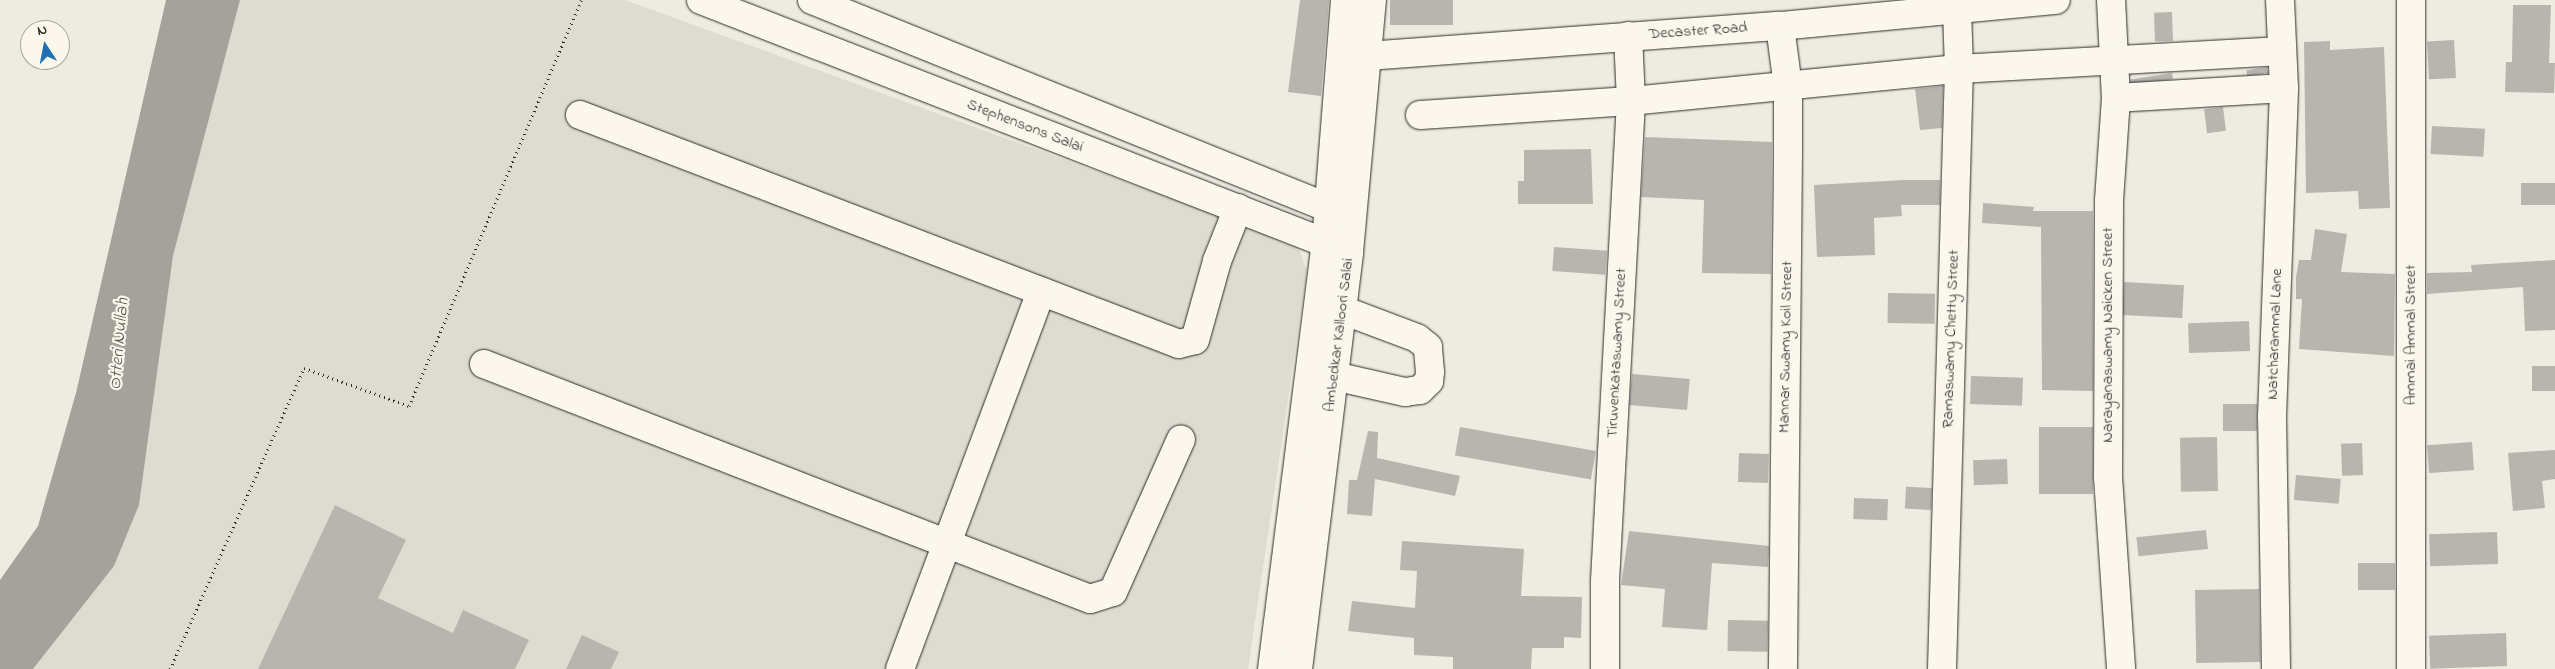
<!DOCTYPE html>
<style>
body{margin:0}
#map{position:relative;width:2555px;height:669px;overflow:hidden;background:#eeebe0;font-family:"Indie Flower",sans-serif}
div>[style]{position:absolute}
.built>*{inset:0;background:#dedbd1}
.water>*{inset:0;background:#a4a29a}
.building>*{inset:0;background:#b8b5ae;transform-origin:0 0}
.path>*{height:3px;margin-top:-1.5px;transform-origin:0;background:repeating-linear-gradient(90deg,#2b2b2b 0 1px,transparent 0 5px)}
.roads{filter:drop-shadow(0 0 1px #2b2b2b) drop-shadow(0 0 1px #2b2b2b)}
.minor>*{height:28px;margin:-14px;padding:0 14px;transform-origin:14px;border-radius:14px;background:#fbf7ec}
.major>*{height:28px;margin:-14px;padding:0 14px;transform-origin:14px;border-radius:14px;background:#fbf7ec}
span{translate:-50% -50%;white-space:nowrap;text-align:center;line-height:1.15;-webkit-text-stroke:4.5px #fbf7ec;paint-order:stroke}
.street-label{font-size:16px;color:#2b2b2b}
.water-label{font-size:18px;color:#555552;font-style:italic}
.north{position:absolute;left:20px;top:20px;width:50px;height:50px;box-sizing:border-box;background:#fbf7ec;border:1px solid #a8a59f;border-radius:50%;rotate:349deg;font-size:14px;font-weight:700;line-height:20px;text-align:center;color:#2b2b2b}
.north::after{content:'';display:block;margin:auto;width:18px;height:22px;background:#1f6fb2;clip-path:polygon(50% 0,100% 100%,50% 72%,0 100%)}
</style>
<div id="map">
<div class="built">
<div style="clip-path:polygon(240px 0,625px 0,1297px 244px,1307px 271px,1248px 669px,33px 669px,114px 566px,139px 505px,173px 256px)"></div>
</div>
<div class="water">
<div style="clip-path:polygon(166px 0,240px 0,173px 256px,139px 505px,114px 566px,33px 669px,0 669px,0 580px,38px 526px,76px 393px)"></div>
</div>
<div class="building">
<div style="clip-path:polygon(1300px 0,1329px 0,1321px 96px,1288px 92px)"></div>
<div style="left:1390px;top:0;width:63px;height:25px"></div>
<div style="clip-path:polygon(2513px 5px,2551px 5px,2549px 63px,2555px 63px,2554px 93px,2505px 92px,2506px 62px,2512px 62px)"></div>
<div style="left:2172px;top:12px;width:29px;height:18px;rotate:88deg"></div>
<div style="left:2454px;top:40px;width:38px;height:27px;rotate:87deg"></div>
<div style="clip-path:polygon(2330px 41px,2330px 50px,2384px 47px,2390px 208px,2359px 209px,2358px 191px,2306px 193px,2304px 42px)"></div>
<div style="left:2267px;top:67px;width:6px;height:21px;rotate:81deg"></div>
<div style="left:2172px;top:73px;width:6px;height:42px;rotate:81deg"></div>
<div style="clip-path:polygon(1943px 86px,1942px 128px,1920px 130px,1915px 89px)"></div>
<div style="left:2223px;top:107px;width:24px;height:19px;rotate:83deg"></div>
<div style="left:2432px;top:126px;width:53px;height:28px;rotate:3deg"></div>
<div style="clip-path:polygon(1645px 137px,1772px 142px,1771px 274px,1702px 273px,1704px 200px,1641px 197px)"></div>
<div style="clip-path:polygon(1591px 149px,1593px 204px,1518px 204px,1518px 181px,1524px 181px,1524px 150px)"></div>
<div style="clip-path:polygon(1904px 180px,1940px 180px,1940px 205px,1901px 205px,1902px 216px,1874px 218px,1875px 255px,1817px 257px,1814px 185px)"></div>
<div style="left:2521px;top:183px;width:34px;height:22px"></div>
<div style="clip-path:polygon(1983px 203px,2034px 207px,2033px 211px,2093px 211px,2093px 391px,2042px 390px,2041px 227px,1982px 223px)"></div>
<div style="clip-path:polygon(2315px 229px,2347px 234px,2341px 272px,2395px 274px,2394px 356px,2299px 349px,2302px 299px,2296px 299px,2296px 277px,2299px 260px,2311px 260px)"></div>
<div style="left:1554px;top:247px;width:53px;height:24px;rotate:4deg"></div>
<div style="clip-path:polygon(2555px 260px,2555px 330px,2525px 331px,2523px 287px,2427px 294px,2427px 273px,2472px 272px,2471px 265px)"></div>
<div style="left:2124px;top:282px;width:60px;height:33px;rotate:3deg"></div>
<div style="left:1888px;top:293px;width:47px;height:30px;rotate:1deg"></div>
<div style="left:2249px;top:321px;width:30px;height:61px;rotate:88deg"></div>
<div style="left:2532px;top:366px;width:23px;height:25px"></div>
<div style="left:1632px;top:374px;width:58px;height:31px;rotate:5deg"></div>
<div style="left:1971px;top:376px;width:52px;height:28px;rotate:2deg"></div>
<div style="left:2257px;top:404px;width:27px;height:34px;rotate:90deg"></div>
<div style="left:1460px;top:427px;width:138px;height:29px;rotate:10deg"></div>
<div style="left:2039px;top:427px;width:54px;height:67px"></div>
<div style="clip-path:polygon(1368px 431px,1378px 432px,1377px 458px,1460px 476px,1455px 496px,1375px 479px,1372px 516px,1347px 514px,1349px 480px,1357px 480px)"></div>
<div style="left:2217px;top:437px;width:54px;height:37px;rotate:89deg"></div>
<div style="left:2472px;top:442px;width:28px;height:45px;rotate:86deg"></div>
<div style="left:2362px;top:443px;width:32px;height:21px;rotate:88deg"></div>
<div style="clip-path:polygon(2555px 450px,2555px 479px,2542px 481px,2545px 508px,2513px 511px,2508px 453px)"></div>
<div style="left:1739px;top:453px;width:30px;height:29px;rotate:2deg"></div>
<div style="left:2007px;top:459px;width:25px;height:34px;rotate:88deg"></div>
<div style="left:2296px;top:475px;width:45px;height:25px;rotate:5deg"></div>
<div style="left:1932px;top:488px;width:22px;height:26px;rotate:93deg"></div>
<div style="left:1854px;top:498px;width:34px;height:21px;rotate:2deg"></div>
<div style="clip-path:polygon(335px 505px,406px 540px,378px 598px,453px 633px,463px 610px,529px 640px,515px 669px,258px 669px)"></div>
<div style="left:2206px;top:530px;width:19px;height:70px;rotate:84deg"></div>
<div style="clip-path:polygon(1629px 531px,1769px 546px,1768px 567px,1712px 563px,1707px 630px,1662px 627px,1665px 589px,1621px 585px)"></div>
<div style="left:2497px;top:532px;width:32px;height:68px;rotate:88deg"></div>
<div style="clip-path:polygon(1402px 541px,1524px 549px,1521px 596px,1582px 597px,1581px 638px,1564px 637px,1564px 648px,1532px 648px,1531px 669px,1453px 669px,1453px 657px,1414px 655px,1414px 638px,1348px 631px,1352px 601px,1415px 608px,1417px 571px,1400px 570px)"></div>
<div style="left:2395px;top:563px;width:27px;height:37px;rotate:90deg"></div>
<div style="left:2259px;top:589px;width:73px;height:64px;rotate:89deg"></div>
<div style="left:1728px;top:620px;width:40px;height:31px;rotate:1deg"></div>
<div style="left:2506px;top:633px;width:33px;height:77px;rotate:88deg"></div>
<div style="clip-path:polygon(582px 635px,619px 652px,611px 669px,566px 669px)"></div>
</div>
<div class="path">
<div style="left:170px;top:669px;width:329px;rotate:-66deg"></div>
<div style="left:304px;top:368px;width:112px;rotate:19.9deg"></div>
<div style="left:409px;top:406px;width:441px;rotate:-67deg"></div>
</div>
<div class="roads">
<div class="minor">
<div style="left:2111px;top:0;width:98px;rotate:87.1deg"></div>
<div style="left:2116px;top:98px;width:103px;rotate:93.9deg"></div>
<div style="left:2109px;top:201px;width:276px;rotate:90.2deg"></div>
<div style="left:2108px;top:477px;width:192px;rotate:86.1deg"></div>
<div style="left:2411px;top:0;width:669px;rotate:90deg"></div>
<div style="left:1780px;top:26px;width:62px;rotate:82.5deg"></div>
<div style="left:1788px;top:87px;width:66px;rotate:90deg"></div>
<div style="left:1788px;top:153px;width:516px;rotate:90.56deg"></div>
<div style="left:1344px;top:51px;width:24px;rotate:12deg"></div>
<div style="left:1367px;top:56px;width:414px;rotate:-4.2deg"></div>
<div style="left:1780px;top:26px;width:277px;rotate:-5.4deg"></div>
<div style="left:2116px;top:98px;width:168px;rotate:-3.4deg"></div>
<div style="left:580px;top:115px;width:641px;rotate:20.92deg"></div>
<div style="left:1179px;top:344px;width:16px;rotate:-14deg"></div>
<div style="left:1195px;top:340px;width:82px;rotate:-74.4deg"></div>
<div style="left:1217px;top:261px;width:57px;rotate:-68.4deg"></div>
<div style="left:1420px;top:115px;width:211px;rotate:-3.8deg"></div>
<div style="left:1631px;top:101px;width:330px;rotate:-5.6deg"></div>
<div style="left:1959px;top:69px;width:323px;rotate:-3.2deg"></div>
<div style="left:484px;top:364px;width:650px;rotate:21.2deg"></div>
<div style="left:1090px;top:599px;width:24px;rotate:-17deg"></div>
<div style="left:1113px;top:592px;width:167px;rotate:-66deg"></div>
<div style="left:1334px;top:376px;width:73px;rotate:12.7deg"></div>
<div style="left:1405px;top:392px;width:15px;rotate:-8deg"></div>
<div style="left:1420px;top:390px;width:13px;rotate:-45deg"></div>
<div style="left:1429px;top:381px;width:9px;rotate:-84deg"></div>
<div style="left:1430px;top:372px;width:25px;rotate:-95deg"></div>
<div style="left:1428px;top:347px;width:14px;rotate:-141deg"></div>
<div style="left:1417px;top:338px;width:80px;rotate:-159.5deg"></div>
<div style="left:900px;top:669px;width:403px;rotate:-69.5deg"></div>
<div style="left:1605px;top:669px;width:88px;rotate:-90deg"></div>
<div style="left:1605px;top:581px;width:481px;rotate:-86.9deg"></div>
<div style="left:1631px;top:101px;width:65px;rotate:-92.6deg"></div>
<div style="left:1942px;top:669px;width:600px;rotate:-88.38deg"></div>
<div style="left:1959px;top:69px;width:60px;rotate:-91.9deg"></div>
<div style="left:2276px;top:669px;width:252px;rotate:-90.9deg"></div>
<div style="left:2272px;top:417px;width:329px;rotate:-87.9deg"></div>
<div style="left:2284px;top:88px;width:88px;rotate:-92.6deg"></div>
</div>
<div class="major">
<div style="left:701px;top:0;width:695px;rotate:21.25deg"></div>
<div style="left:812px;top:0;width:557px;rotate:21.92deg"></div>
<div style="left:1329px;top:208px;width:18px;rotate:3deg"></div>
<div style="left:1272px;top:669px;width:430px;rotate:-82.8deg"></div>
<div style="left:1326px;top:242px;width:243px;rotate:-85.5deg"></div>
<div style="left:1298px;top:669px;width:420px;rotate:-83deg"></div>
<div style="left:1349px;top:252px;width:253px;rotate:-84.8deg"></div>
</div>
</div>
<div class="street-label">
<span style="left:1698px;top:31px;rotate:-4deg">Decaster Road</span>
<span style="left:1025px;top:126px;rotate:21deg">Stephensons Salai</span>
<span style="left:2275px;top:334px;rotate:-88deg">Natcharammal Lane</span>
<span style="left:1339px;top:335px;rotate:-83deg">Ambedkar Kalloori Salai</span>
<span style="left:2108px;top:335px;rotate:-90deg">Narayanaswamy Naicken Street</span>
<span style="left:2411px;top:335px;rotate:-90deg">Ammai Ammal Street</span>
<span style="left:1951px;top:339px;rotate:-88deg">Ramaswamy Chetty Street</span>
<span style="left:1786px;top:347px;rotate:-89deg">Mannar Swamy Koil Street</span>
<span style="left:1617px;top:353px;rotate:-87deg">Tiruvenkataswamy Street</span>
</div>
<div class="water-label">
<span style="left:120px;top:344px;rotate:-85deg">Otteri Nullah</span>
</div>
<div class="north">N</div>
</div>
